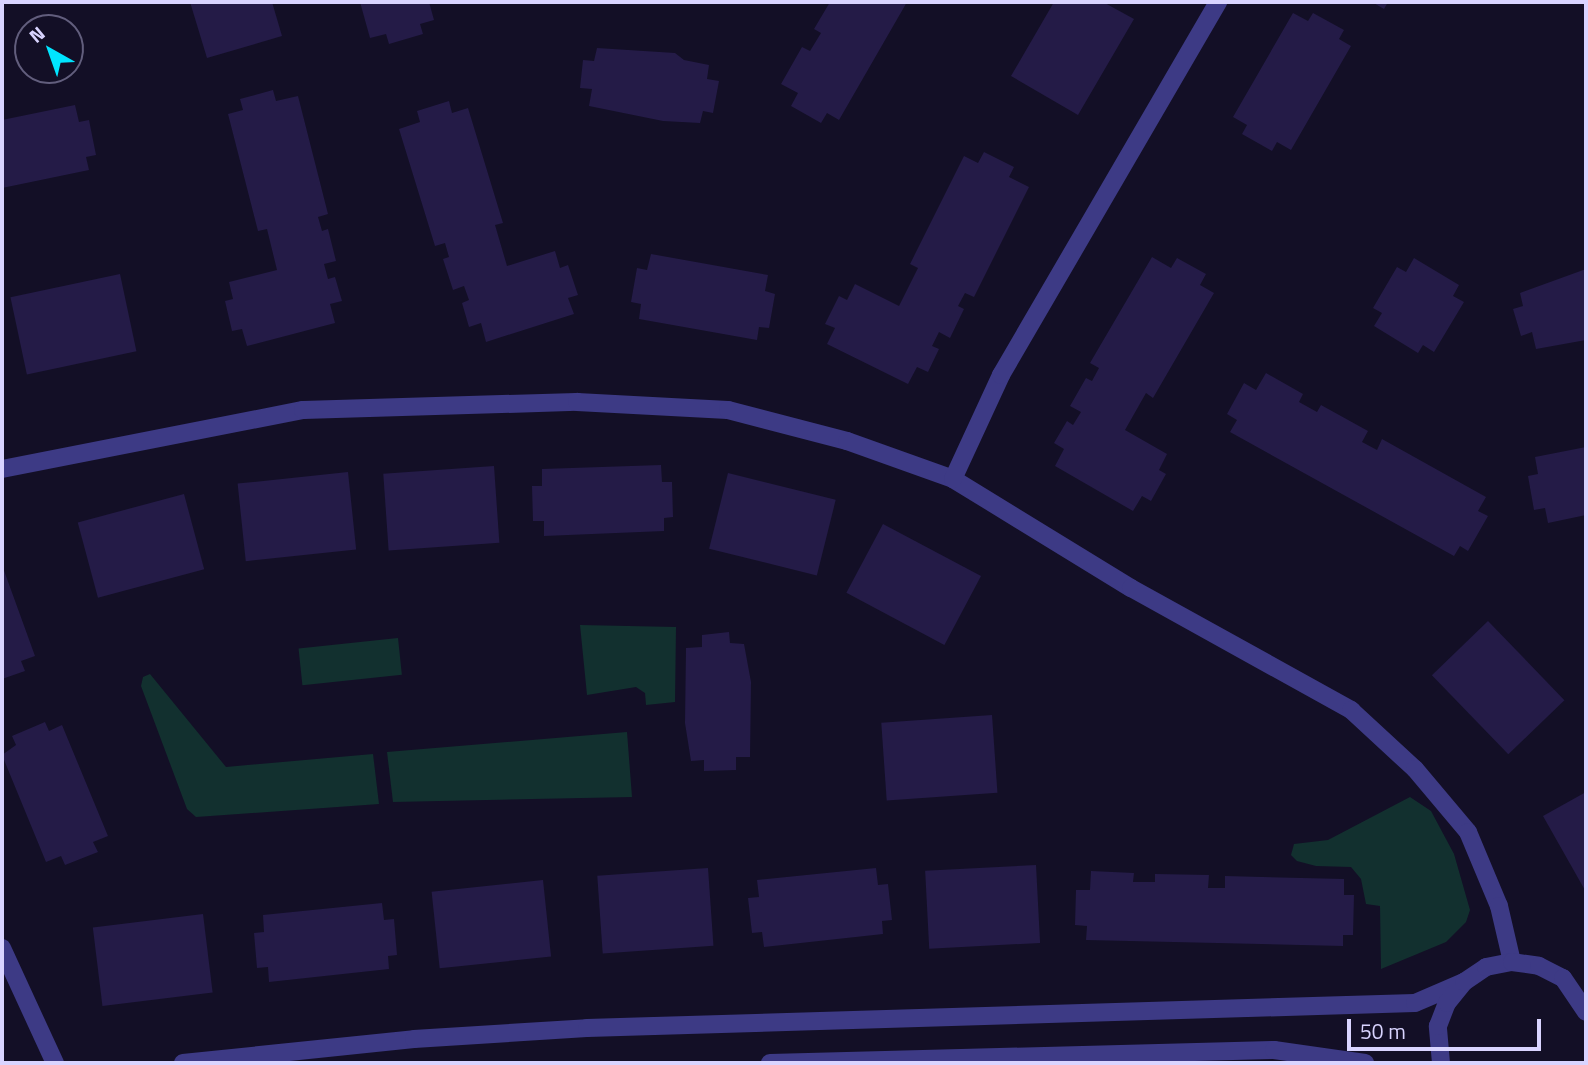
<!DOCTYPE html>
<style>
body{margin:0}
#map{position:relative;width:1588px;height:1065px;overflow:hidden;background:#130f26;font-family:"Titillium Web",sans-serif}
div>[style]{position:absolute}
.green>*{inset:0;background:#12302f;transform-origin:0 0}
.building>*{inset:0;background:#241b47;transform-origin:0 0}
.minor>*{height:18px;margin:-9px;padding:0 9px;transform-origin:9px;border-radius:9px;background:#3d3a85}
span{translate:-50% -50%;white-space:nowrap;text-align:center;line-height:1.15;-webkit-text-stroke:5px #130f26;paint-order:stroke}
.frame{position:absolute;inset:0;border:4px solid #d9d4ff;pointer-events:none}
.north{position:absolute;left:14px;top:14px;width:70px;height:70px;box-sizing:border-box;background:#130f26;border:2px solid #625e7d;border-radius:50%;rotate:320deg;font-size:19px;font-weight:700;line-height:28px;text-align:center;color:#d9d4ff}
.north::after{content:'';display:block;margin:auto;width:24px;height:32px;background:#00e5ff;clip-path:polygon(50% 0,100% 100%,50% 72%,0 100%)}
.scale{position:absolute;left:1347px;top:1019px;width:194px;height:32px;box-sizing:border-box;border:4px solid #d9d4ff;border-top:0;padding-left:9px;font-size:21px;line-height:24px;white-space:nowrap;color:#d9d4ff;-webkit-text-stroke:5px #130f26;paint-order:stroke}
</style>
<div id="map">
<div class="green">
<div style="clip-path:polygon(580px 625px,676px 627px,675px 702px,646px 705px,645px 693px,636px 687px,587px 695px)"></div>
<div style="left:398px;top:638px;width:37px;height:100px;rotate:84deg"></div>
<div style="clip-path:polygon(150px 674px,226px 767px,373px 754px,379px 804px,196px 817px,187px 809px,141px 686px,143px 677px)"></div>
<div style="clip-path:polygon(627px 732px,632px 797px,393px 802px,387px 752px)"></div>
<div style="clip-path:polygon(1410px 797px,1431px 811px,1454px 854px,1470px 910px,1466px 922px,1446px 942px,1381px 969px,1380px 906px,1366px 904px,1361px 879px,1351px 867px,1316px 866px,1297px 861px,1291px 855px,1294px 844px,1328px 840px)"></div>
</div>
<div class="building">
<div style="clip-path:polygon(190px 2px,272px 2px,282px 36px,207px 58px)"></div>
<div style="clip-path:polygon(360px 2px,429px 2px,434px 20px,420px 24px,423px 34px,389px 44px,386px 34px,370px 38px)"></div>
<div style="clip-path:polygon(830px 2px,907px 2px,839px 120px,827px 113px,821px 123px,791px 106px,798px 93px,781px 84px,802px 47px,810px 51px,821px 33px,814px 29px)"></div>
<div style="clip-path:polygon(1054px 2px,1103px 2px,1134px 19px,1078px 115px,1011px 76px)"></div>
<div style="clip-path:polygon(1372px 2px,1388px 2px,1384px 9px)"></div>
<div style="clip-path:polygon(1293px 13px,1308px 21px,1313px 13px,1344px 30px,1339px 39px,1351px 46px,1291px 150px,1277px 142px,1272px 151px,1242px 134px,1247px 125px,1233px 117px)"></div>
<div style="clip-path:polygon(597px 48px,675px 53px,684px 60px,709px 65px,707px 79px,719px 81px,713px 113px,703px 111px,700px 123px,663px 121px,589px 106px,592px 89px,580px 88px,583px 60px,594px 61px)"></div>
<div style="clip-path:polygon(273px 90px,276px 101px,298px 96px,328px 214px,318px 217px,322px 231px,328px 229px,336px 261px,324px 264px,328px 279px,335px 277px,342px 301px,330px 304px,335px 323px,247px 346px,242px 329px,232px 331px,225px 301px,233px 299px,229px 282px,277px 270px,267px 229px,258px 231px,228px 114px,243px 110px,240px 99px)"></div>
<div style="clip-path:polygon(449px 101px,452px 113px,468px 108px,503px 223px,495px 225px,507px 266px,555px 251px,560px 268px,568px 265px,578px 295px,568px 298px,574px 314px,486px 342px,481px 323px,469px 327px,462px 303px,469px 300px,464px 286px,453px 290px,443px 259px,449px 257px,445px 243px,435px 246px,399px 129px,420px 122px,417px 111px)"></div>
<div style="clip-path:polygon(75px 105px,79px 122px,89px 120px,96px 155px,86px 157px,89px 170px,2px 188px,2px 120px)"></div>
<div style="clip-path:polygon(984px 152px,1014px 167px,1009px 177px,1029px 187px,974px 297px,965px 293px,958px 306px,964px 309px,950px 338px,939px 332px,932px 346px,939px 349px,928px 372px,917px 367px,908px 384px,827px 344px,835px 328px,825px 324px,839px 296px,847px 300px,855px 284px,899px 306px,918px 268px,910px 264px,964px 156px,978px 163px)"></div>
<div style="clip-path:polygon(651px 254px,768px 275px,765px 291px,775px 294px,769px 328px,759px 327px,757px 340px,639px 319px,641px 304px,631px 302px,637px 268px,647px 270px)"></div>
<div style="clip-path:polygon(1152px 257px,1171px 268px,1177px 258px,1206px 274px,1200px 285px,1214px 293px,1153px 398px,1146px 393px,1125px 430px,1167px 454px,1159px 470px,1166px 474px,1151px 501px,1142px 496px,1133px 511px,1055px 466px,1064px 449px,1054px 443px,1067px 421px,1073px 425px,1081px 412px,1070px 406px,1086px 378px,1092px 381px,1099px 368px,1090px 363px)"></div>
<div style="clip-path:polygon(1414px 258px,1459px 285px,1453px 296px,1464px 302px,1434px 352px,1423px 345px,1418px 353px,1374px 326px,1382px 313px,1373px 308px,1397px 267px,1406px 272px)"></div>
<div style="clip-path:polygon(1586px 269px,1586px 340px,1536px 349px,1532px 332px,1521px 336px,1513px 309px,1523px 306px,1520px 293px)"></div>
<div style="left:120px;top:274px;width:79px;height:112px;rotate:78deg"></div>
<div style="clip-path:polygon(1266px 373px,1303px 394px,1299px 402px,1317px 412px,1321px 405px,1368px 431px,1362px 442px,1377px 450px,1382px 439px,1486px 497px,1478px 511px,1488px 516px,1468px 551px,1460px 546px,1454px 556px,1230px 432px,1237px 420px,1227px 414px,1244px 383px,1256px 390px)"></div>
<div style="clip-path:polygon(1586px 447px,1586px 515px,1548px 523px,1545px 508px,1534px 510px,1528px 476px,1538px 474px,1535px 457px)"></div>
<div style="clip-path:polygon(661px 465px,662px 482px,672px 482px,673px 517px,664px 518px,664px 531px,544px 536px,544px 521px,533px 521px,532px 486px,542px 486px,542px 469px)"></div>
<div style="left:494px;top:466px;width:77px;height:111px;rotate:86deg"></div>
<div style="left:348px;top:472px;width:78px;height:111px;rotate:84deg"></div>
<div style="left:728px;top:473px;width:111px;height:78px;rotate:14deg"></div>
<div style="left:184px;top:494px;width:78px;height:110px;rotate:75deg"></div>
<div style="left:883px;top:524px;width:111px;height:78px;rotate:28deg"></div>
<div style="clip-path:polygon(2px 565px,35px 656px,21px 661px,25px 671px,2px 679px)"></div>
<div style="left:1488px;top:621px;width:110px;height:78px;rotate:46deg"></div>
<div style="clip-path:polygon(729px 632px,730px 643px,744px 644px,751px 682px,750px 757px,736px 757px,736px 770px,704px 771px,704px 760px,691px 761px,685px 723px,686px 648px,702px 647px,702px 635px)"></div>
<div style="left:992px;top:715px;width:78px;height:111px;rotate:86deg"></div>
<div style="clip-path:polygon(45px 722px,49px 731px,62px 725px,108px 836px,93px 842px,98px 852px,65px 865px,61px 856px,46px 862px,2px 755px,16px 745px,12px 736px)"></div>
<div style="clip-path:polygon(1586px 792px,1586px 892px,1543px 816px)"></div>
<div style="left:1036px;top:865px;width:78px;height:111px;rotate:87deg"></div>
<div style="left:708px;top:868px;width:78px;height:111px;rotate:86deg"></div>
<div style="clip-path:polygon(876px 868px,878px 885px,888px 884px,892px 920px,882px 921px,883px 934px,764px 947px,762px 932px,752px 933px,748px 898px,759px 897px,757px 880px)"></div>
<div style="clip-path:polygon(1091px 871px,1134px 873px,1133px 882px,1155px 882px,1155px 874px,1209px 875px,1208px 888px,1225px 888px,1225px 876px,1344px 879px,1344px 895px,1354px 895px,1353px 935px,1343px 935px,1343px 946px,1086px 940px,1087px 926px,1075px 925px,1076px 890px,1090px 890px)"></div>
<div style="left:543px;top:880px;width:77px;height:112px;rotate:84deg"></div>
<div style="clip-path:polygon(382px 903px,384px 920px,394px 919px,397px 955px,388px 956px,389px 969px,269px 982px,268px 967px,257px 968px,254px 933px,264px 932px,263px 915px)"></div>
<div style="left:203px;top:914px;width:79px;height:111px;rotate:83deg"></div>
</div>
<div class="minor">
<div style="left:2px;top:469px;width:307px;rotate:-11.1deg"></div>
<div style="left:303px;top:410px;width:274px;rotate:-1.7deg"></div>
<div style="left:577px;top:402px;width:151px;rotate:3deg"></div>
<div style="left:728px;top:410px;width:123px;rotate:14.6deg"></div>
<div style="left:847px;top:441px;width:113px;rotate:19.7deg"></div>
<div style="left:953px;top:479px;width:209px;rotate:31.5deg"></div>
<div style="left:1131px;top:588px;width:252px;rotate:29deg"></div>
<div style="left:1351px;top:710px;width:87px;rotate:42.7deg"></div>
<div style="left:1415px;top:769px;width:82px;rotate:49.9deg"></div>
<div style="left:1468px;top:832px;width:80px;rotate:67.3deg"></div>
<div style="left:1499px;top:906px;width:57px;rotate:76.9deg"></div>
<div style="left:953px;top:479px;width:115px;rotate:-65.2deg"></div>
<div style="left:1001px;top:375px;width:432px;rotate:-59.8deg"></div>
<div style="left:2px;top:948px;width:127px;rotate:65.3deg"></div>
<div style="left:183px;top:1063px;width:232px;rotate:-5.9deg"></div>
<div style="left:414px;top:1039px;width:173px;rotate:-3.6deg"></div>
<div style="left:587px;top:1028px;width:828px;rotate:-1.73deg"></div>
<div style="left:1415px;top:1003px;width:53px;rotate:-23.2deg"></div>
<div style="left:770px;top:1063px;width:504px;rotate:-1.48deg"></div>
<div style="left:1274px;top:1050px;width:92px;rotate:8.1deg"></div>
<div style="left:1441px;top:1063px;width:37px;rotate:-95deg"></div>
<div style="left:1438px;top:1026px;width:25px;rotate:-69deg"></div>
<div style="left:1447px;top:1003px;width:27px;rotate:-51deg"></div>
<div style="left:1464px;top:982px;width:27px;rotate:-34deg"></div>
<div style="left:1486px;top:967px;width:26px;rotate:-11deg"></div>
<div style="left:1512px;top:962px;width:27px;rotate:8deg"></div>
<div style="left:1539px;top:966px;width:27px;rotate:27deg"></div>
<div style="left:1563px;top:978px;width:41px;rotate:55.9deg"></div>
</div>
<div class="frame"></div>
<div class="north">N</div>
<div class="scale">50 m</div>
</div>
